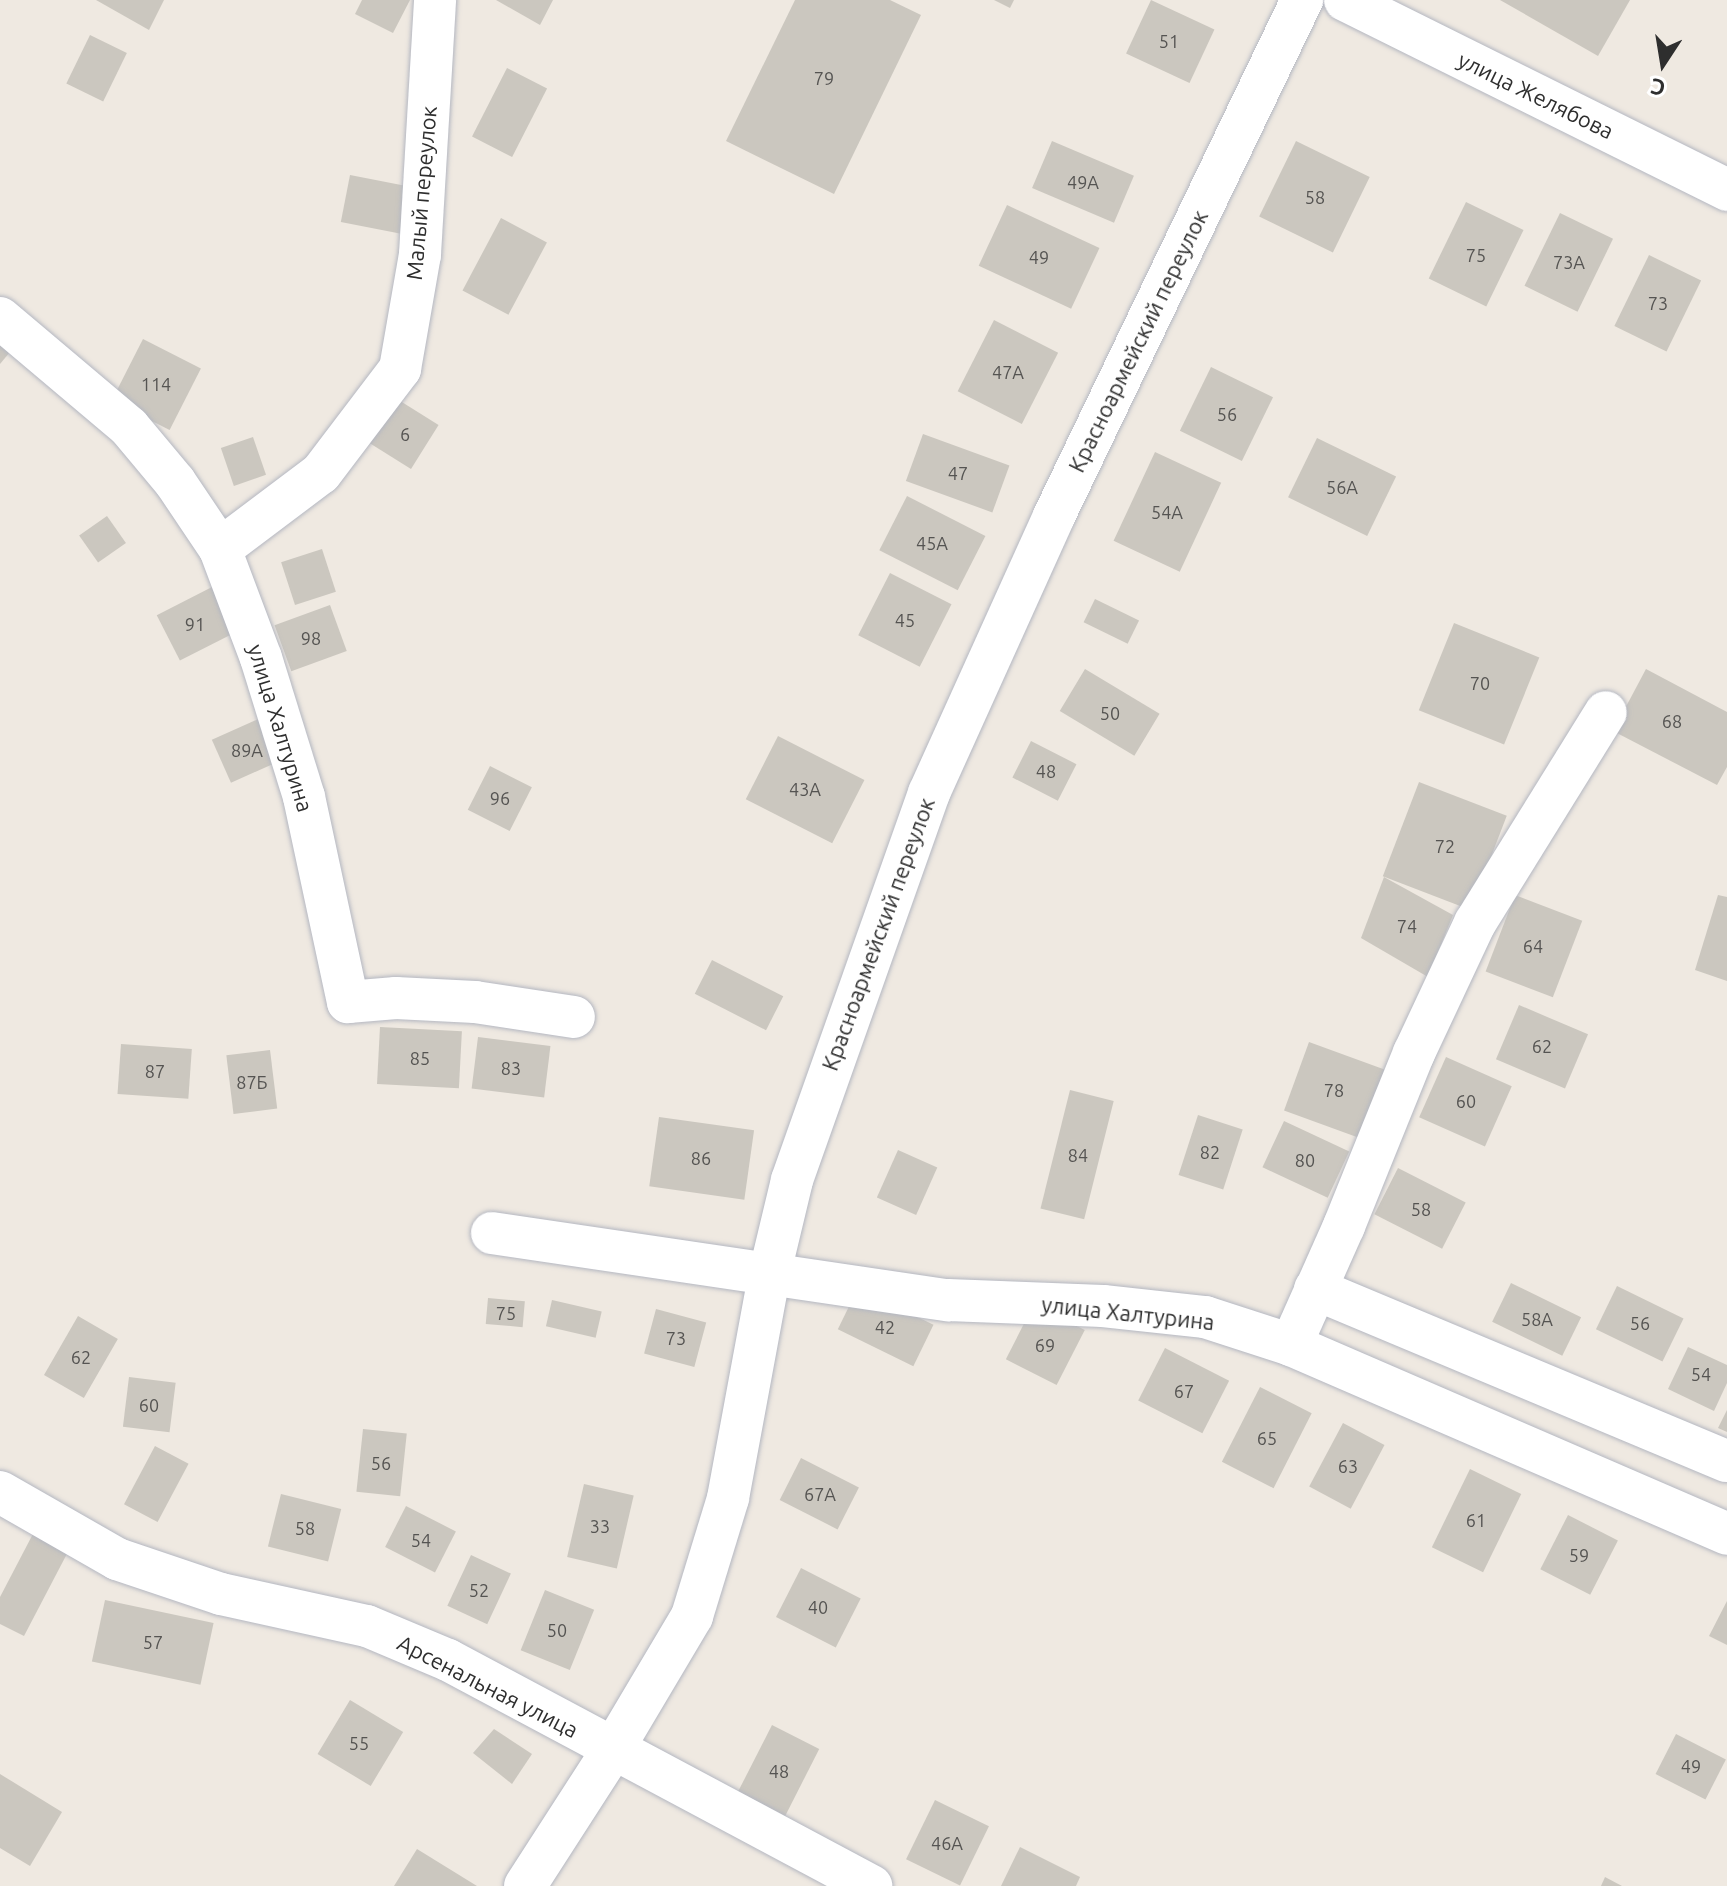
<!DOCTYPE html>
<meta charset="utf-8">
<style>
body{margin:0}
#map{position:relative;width:1727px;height:1886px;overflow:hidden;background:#efe9e1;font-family:Ubuntu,sans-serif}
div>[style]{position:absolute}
.building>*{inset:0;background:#cbc7bf;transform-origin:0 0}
.roads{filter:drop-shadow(0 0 2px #b4b7c1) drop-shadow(0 0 2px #b4b7c1)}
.minor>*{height:42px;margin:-21px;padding:0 21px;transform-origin:21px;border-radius:21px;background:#fff}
span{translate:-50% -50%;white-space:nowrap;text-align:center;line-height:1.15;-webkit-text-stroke:6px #fff;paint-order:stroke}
.number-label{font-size:18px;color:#555452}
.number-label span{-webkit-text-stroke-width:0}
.street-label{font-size:22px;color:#2e2e2e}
.north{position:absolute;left:1623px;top:24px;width:80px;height:80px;-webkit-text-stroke:6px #fff;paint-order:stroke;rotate:192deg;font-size:22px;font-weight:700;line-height:32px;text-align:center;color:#2e2e2e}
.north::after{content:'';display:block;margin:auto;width:28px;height:36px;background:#2e2e2e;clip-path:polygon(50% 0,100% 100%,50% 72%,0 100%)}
</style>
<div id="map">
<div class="building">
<div style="clip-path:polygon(96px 0,164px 0,149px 30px)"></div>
<div style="clip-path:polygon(362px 0,410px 0,393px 33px,355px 14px)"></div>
<div style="clip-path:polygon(496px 0,553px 0,540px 25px)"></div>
<div style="clip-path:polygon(795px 0,890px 0,921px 15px,834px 194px,726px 141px)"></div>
<div style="clip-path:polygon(994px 0,1014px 0,1010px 8px)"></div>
<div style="left:1151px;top:0;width:70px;height:59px;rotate:25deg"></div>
<div style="clip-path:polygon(1500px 0,1630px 0,1598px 56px)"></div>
<div style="left:90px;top:35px;width:41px;height:54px;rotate:26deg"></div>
<div style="left:507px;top:68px;width:45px;height:77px;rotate:27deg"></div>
<div style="left:1052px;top:141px;width:89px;height:51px;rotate:23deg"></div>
<div style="left:1296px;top:141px;width:82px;height:84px;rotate:26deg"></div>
<div style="left:350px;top:175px;width:60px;height:48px;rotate:11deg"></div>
<div style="left:1466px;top:202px;width:64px;height:85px;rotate:26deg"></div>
<div style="left:1007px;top:205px;width:102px;height:67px;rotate:25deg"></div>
<div style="left:1560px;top:213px;width:59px;height:81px;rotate:26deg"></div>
<div style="left:501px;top:218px;width:52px;height:82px;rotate:28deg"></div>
<div style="left:1649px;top:255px;width:58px;height:79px;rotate:26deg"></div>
<div style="left:994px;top:320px;width:72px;height:80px;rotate:27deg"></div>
<div style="left:143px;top:339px;width:65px;height:69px;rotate:27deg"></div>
<div style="clip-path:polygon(0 344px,10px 352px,0 364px)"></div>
<div style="left:1211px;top:367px;width:69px;height:71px;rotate:26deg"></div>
<div style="left:397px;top:399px;width:49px;height:52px;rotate:32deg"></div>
<div style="left:923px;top:434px;width:92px;height:50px;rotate:20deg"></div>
<div style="left:253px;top:437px;width:40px;height:34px;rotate:71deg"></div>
<div style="left:1317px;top:438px;width:88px;height:66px;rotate:26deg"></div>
<div style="left:1155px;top:452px;width:73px;height:98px;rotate:25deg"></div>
<div style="left:907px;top:496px;width:88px;height:61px;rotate:27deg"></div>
<div style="left:107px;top:516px;width:33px;height:34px;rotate:55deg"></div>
<div style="left:322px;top:549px;width:45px;height:43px;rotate:72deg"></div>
<div style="left:890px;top:573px;width:69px;height:70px;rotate:27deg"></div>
<div style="left:212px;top:587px;width:51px;height:62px;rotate:63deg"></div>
<div style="left:1095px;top:599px;width:49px;height:26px;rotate:26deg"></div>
<div style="left:330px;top:605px;width:49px;height:59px;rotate:70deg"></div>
<div style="left:1454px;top:623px;width:92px;height:94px;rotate:22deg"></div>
<div style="left:1085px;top:669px;width:87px;height:49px;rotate:31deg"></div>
<div style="clip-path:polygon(1646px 669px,1727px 712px,1727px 767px,1717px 785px,1613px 731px)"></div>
<div style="left:263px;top:717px;width:47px;height:56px;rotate:66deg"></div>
<div style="left:778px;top:736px;width:97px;height:71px;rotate:27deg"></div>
<div style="left:1031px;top:741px;width:51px;height:41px;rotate:27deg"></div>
<div style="left:490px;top:766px;width:47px;height:49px;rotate:27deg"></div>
<div style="left:1419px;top:782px;width:94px;height:101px;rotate:21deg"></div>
<div style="clip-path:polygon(1384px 877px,1453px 915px,1428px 977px,1361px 938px)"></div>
<div style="left:1515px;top:895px;width:72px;height:82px;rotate:21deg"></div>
<div style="clip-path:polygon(1718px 895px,1727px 897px,1727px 981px,1695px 970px)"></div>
<div style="left:712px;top:960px;width:80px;height:38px;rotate:27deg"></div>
<div style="left:1519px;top:1005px;width:75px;height:59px;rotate:23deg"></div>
<div style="left:380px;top:1027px;width:82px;height:57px;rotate:3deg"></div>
<div style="left:478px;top:1037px;width:73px;height:52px;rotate:7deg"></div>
<div style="left:1309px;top:1042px;width:81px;height:73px;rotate:20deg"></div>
<div style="left:121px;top:1044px;width:71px;height:50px;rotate:4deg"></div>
<div style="left:270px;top:1050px;width:59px;height:44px;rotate:83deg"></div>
<div style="left:1446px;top:1057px;width:72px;height:66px;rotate:24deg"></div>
<div style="left:1070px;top:1090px;width:45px;height:122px;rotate:14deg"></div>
<div style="left:1198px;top:1115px;width:47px;height:63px;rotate:18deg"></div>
<div style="left:659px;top:1117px;width:96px;height:70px;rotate:8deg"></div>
<div style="left:1284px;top:1121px;width:72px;height:51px;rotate:25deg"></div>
<div style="left:898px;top:1150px;width:43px;height:52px;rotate:24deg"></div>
<div style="left:1398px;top:1168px;width:76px;height:52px;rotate:27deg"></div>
<div style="left:1511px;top:1283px;width:78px;height:43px;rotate:26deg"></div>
<div style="left:1617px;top:1286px;width:74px;height:48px;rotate:26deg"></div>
<div style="left:858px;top:1288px;width:84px;height:46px;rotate:26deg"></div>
<div style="left:488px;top:1298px;width:37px;height:26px;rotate:5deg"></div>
<div style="left:552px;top:1300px;width:51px;height:27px;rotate:13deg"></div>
<div style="left:1034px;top:1304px;width:57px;height:62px;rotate:27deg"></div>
<div style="left:656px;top:1309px;width:52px;height:46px;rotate:15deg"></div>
<div style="left:78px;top:1316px;width:46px;height:68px;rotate:30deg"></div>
<div style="clip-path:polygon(1688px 1347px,1727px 1365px,1727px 1383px,1714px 1411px,1668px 1389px)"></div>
<div style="left:1165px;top:1348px;width:72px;height:59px;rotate:27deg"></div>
<div style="left:129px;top:1377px;width:47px;height:50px;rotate:7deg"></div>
<div style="left:1260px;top:1387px;width:58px;height:84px;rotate:27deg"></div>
<div style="clip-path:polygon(1727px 1410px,1727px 1432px,1718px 1428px)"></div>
<div style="left:1343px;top:1423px;width:47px;height:72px;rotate:28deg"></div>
<div style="left:363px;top:1429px;width:44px;height:63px;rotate:6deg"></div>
<div style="left:155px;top:1446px;width:38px;height:66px;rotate:28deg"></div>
<div style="left:801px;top:1458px;width:65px;height:47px;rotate:27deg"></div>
<div style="left:1470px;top:1469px;width:57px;height:87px;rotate:26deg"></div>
<div style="left:584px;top:1484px;width:51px;height:75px;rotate:13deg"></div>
<div style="left:281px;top:1494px;width:62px;height:54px;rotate:14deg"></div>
<div style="left:406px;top:1506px;width:56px;height:46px;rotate:27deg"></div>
<div style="left:1568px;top:1515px;width:56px;height:61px;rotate:27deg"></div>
<div style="clip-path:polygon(35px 1530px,70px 1548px,24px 1636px,0 1624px,0 1597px)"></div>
<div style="left:471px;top:1555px;width:44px;height:56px;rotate:25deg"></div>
<div style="left:801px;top:1568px;width:67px;height:55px;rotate:27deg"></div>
<div style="left:545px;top:1590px;width:53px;height:65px;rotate:22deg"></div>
<div style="left:105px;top:1600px;width:111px;height:63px;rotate:12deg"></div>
<div style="clip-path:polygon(1727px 1601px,1727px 1645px,1709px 1636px)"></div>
<div style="left:350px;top:1700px;width:62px;height:63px;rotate:31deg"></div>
<div style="left:772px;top:1725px;width:53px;height:75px;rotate:27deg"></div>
<div style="clip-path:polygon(494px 1729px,532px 1754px,512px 1784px,473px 1753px)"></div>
<div style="left:1676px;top:1734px;width:56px;height:45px;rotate:27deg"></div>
<div style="clip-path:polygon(0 1774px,62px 1812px,30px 1866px,0 1848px)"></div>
<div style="left:935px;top:1800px;width:60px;height:66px;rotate:26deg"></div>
<div style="clip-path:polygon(1020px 1847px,1080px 1877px,1076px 1886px,1001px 1886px)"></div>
<div style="clip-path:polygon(417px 1849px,477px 1886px,394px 1886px)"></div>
<div style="clip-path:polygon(1605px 1877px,1622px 1886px,1601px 1886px)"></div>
</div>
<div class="roads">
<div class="minor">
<div style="left:1345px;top:0;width:427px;rotate:26.4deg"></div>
<div style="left:0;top:318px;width:169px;rotate:40.2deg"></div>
<div style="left:129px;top:427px;width:72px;rotate:50.1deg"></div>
<div style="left:175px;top:482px;width:81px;rotate:56.1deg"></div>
<div style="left:220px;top:549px;width:116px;rotate:69.4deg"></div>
<div style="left:261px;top:658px;width:145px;rotate:72.8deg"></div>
<div style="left:304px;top:797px;width:210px;rotate:77.9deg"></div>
<div style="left:348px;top:1002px;width:48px;rotate:-4.8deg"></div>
<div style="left:396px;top:998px;width:79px;rotate:2.9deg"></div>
<div style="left:475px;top:1002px;width:100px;rotate:8.6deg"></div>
<div style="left:220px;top:549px;width:126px;rotate:-37deg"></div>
<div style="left:321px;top:473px;width:131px;rotate:-52.8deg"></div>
<div style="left:400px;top:369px;width:117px;rotate:-80.1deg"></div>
<div style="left:420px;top:254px;width:254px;rotate:-86.6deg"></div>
<div style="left:492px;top:1233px;width:461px;rotate:8.4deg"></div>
<div style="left:948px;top:1300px;width:155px;rotate:2.2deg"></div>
<div style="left:1103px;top:1306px;width:103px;rotate:6.2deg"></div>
<div style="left:1205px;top:1317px;width:90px;rotate:18deg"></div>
<div style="left:1291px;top:1345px;width:475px;rotate:23.4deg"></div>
<div style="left:1315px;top:1289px;width:446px;rotate:22.7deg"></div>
<div style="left:1291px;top:1345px;width:130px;rotate:-66deg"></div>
<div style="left:1344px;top:1226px;width:187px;rotate:-68deg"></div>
<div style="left:1414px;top:1053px;width:144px;rotate:-64.9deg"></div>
<div style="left:1475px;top:923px;width:248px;rotate:-58.2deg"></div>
<div style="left:0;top:1492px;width:135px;rotate:29.8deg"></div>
<div style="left:117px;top:1559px;width:110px;rotate:18.6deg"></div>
<div style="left:221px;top:1594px;width:149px;rotate:12.4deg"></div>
<div style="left:367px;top:1626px;width:88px;rotate:22.8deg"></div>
<div style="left:448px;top:1660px;width:480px;rotate:28.1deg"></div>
<div style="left:525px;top:1886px;width:161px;rotate:-57.2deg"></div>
<div style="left:612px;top:1751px;width:157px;rotate:-59.3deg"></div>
<div style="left:692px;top:1616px;width:123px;rotate:-73deg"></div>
<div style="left:728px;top:1498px;width:226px;rotate:-79.5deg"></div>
<div style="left:769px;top:1276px;width:99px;rotate:-76.5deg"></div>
<div style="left:792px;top:1180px;width:411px;rotate:-70.5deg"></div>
<div style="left:929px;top:793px;width:304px;rotate:-65.7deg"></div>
<div style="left:1054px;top:516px;width:573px;rotate:-64.33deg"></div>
</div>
</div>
<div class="number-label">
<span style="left:1169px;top:41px">51</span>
<span style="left:824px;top:78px">79</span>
<span style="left:1083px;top:182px">49А</span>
<span style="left:1315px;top:197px">58</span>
<span style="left:1476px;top:255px">75</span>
<span style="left:1039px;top:257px">49</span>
<span style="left:1569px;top:262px">73А</span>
<span style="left:1658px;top:303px">73</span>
<span style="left:1008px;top:372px">47А</span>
<span style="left:156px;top:384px">114</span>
<span style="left:1227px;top:414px">56</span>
<span style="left:405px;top:434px">6</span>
<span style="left:958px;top:473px">47</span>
<span style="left:1342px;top:487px">56А</span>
<span style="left:1167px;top:512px">54А</span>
<span style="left:932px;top:543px">45А</span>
<span style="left:905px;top:620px">45</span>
<span style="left:195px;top:624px">91</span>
<span style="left:311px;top:638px">98</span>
<span style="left:1480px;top:683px">70</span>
<span style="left:1110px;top:713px">50</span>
<span style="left:1672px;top:721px">68</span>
<span style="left:247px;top:750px">89А</span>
<span style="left:1046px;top:771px">48</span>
<span style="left:805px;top:789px">43А</span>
<span style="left:500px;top:798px">96</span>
<span style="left:1445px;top:846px">72</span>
<span style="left:1407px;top:926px">74</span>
<span style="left:1533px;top:946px">64</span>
<span style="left:1542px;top:1046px">62</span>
<span style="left:420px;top:1058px">85</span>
<span style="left:511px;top:1068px">83</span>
<span style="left:155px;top:1071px">87</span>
<span style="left:252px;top:1082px">87Б</span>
<span style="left:1334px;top:1090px">78</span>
<span style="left:1466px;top:1101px">60</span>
<span style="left:1210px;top:1152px">82</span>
<span style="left:1078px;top:1155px">84</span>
<span style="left:701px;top:1158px">86</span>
<span style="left:1305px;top:1160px">80</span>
<span style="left:1421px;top:1209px">58</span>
<span style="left:506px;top:1313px">75</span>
<span style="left:1537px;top:1319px">58А</span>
<span style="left:1640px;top:1323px">56</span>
<span style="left:885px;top:1327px">42</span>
<span style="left:676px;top:1338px">73</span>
<span style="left:1045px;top:1345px">69</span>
<span style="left:81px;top:1357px">62</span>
<span style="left:1701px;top:1374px">54</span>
<span style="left:1184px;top:1391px">67</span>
<span style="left:149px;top:1405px">60</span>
<span style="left:1267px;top:1438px">65</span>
<span style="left:381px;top:1463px">56</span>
<span style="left:1348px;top:1466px">63</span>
<span style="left:820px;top:1494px">67А</span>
<span style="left:1476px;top:1520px">61</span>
<span style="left:600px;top:1526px">33</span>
<span style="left:305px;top:1528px">58</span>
<span style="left:421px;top:1540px">54</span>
<span style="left:1579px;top:1555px">59</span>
<span style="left:479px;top:1590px">52</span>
<span style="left:818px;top:1607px">40</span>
<span style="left:557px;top:1630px">50</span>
<span style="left:153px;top:1642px">57</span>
<span style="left:359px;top:1743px">55</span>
<span style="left:1691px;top:1766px">49</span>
<span style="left:779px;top:1771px">48</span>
<span style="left:947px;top:1843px">46А</span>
</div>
<div class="street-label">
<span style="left:1536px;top:95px;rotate:26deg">улица Желябова</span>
<span style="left:421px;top:193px;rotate:-85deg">Малый переулок</span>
<span style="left:1138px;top:341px;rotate:-64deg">Красноармейский переулок</span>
<span style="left:281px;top:728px;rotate:73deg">улица Халтурина</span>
<span style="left:878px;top:934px;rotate:-70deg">Красноармейский переулок</span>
<span style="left:1128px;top:1313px;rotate:6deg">улица Халтурина</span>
<span style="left:488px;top:1686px;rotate:27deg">Арсенальная улица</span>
</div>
<div class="north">С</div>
</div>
